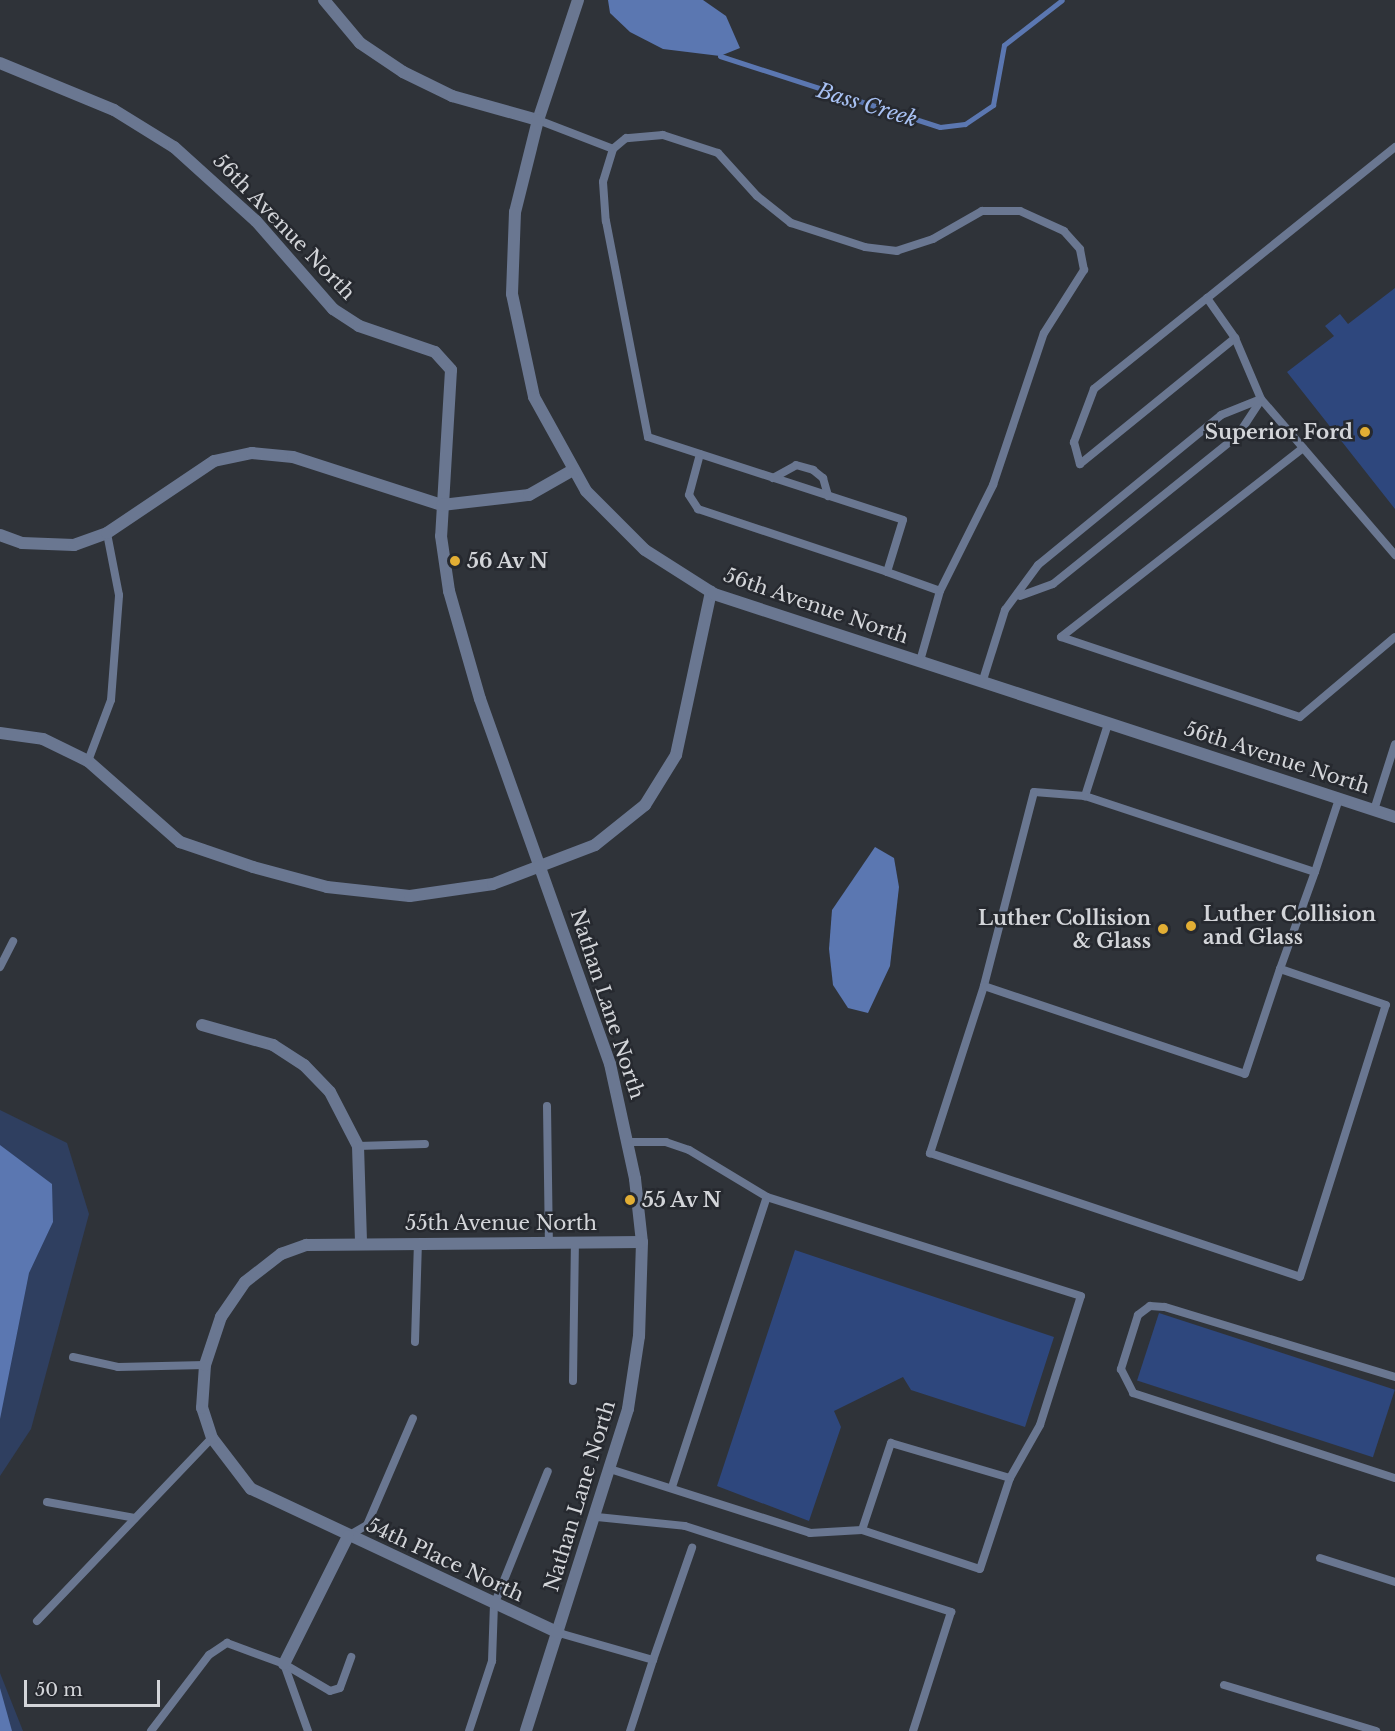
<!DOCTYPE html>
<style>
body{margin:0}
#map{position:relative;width:1395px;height:1731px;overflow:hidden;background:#2f3339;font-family:"Libre Baskerville",serif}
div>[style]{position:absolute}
.green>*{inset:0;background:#2f3f60}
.water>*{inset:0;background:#5b77b1}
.stream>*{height:5px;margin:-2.5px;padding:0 2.5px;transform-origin:2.5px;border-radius:2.5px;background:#5b77b1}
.building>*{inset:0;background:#2e477d;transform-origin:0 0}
.service>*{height:8px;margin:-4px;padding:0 4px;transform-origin:4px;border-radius:4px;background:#6a7791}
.minor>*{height:12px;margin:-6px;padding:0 6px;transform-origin:6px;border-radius:6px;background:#6a7791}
.tertiary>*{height:12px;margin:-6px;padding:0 6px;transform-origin:6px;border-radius:6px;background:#6a7791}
.dots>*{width:16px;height:16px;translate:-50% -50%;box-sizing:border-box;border:3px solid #26292f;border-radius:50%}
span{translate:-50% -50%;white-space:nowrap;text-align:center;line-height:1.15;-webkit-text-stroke:5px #26292f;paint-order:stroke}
.street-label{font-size:20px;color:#d3d5d9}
.poi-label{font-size:20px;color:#d3d5d9;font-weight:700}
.right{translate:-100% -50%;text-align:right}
.left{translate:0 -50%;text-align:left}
.water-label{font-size:21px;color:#a8c1f3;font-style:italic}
.scale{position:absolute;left:24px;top:1680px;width:136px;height:27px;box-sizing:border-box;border:3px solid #d3d5d9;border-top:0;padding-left:8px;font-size:18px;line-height:21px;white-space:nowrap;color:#d3d5d9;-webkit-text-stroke:4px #26292f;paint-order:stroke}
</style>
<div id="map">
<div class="green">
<div style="clip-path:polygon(0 1110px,67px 1143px,89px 1214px,31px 1429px,0 1476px)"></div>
<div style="clip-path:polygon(0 1673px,23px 1731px,0 1731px)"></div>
</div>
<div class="water">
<div style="clip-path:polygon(608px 0,703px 0,726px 16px,740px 48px,720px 56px,663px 49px,630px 32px,610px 13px)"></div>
<div style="clip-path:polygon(875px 847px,894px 858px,899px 887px,890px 966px,868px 1013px,848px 1008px,833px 985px,829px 949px,832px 910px)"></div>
<div style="clip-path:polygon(0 1145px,52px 1184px,53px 1222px,29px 1273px,0 1419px)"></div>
<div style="clip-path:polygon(0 1688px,12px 1731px,0 1731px)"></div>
</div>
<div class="stream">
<div style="left:720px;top:56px;width:231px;rotate:17.9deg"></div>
<div style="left:940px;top:127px;width:25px;rotate:-7deg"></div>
<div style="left:965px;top:124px;width:34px;rotate:-34deg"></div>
<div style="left:993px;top:105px;width:61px;rotate:-79.6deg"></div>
<div style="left:1004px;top:45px;width:73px;rotate:-37.8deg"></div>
</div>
<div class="building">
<div style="clip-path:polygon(1395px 288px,1395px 509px,1287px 372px,1334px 336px,1325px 326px,1340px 314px,1348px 324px)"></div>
<div style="clip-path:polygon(795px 1250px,1054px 1337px,1025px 1427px,911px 1390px,903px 1377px,834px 1411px,841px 1427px,809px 1521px,717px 1486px)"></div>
<div style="left:1159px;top:1313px;width:248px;height:71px;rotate:18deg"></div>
</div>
<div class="service">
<div style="left:538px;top:120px;width:80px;rotate:21.1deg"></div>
<div style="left:1395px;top:147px;width:241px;rotate:141.2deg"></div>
<div style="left:1207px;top:298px;width:49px;rotate:55deg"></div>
<div style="left:1235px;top:338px;width:66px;rotate:66.9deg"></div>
<div style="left:1261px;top:399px;width:206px;rotate:49.3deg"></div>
<div style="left:1207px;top:298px;width:145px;rotate:141.2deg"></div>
<div style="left:1094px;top:389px;width:57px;rotate:110.7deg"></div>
<div style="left:1074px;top:442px;width:23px;rotate:75deg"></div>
<div style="left:1080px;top:464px;width:200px;rotate:-39.1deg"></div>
<div style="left:1303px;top:448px;width:307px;rotate:142deg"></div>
<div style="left:1061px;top:637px;width:252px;rotate:18.5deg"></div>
<div style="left:1300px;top:717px;width:124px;rotate:-40.1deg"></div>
<div style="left:700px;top:454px;width:42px;rotate:105deg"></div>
<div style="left:689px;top:495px;width:17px;rotate:57deg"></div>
<div style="left:698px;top:509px;width:199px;rotate:18.4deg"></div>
<div style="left:773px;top:478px;width:26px;rotate:-29deg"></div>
<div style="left:796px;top:465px;width:18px;rotate:16deg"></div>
<div style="left:813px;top:470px;width:13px;rotate:39deg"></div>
<div style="left:823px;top:478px;width:19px;rotate:74deg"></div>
<div style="left:1020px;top:596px;width:35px;rotate:-20deg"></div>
<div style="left:1053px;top:584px;width:238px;rotate:-38.8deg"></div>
<div style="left:1238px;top:435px;width:42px;rotate:-56.7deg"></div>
<div style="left:920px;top:661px;width:73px;rotate:-74.1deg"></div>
<div style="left:940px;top:591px;width:119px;rotate:-63.4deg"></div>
<div style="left:993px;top:485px;width:160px;rotate:-71.5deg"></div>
<div style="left:1044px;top:333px;width:75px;rotate:-57.6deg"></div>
<div style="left:1084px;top:270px;width:21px;rotate:-101deg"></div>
<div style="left:1080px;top:249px;width:24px;rotate:-132deg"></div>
<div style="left:1064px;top:231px;width:48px;rotate:-155.6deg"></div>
<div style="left:1020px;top:211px;width:38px;rotate:180deg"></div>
<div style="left:982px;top:211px;width:56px;rotate:150.3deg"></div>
<div style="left:933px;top:239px;width:38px;rotate:162deg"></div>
<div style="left:897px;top:251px;width:32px;rotate:-173deg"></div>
<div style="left:865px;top:247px;width:78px;rotate:-162deg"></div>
<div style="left:791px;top:223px;width:43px;rotate:-141.5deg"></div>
<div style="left:757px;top:196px;width:58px;rotate:-132.2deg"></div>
<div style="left:718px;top:153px;width:58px;rotate:-161.9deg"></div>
<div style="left:663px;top:135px;width:37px;rotate:175deg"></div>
<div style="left:626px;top:138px;width:17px;rotate:140deg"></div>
<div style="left:613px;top:149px;width:34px;rotate:107deg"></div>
<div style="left:603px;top:182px;width:39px;rotate:86deg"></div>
<div style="left:606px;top:221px;width:220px;rotate:79deg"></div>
<div style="left:648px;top:437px;width:268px;rotate:18deg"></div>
<div style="left:903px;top:520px;width:54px;rotate:107.1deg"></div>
<div style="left:887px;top:572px;width:56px;rotate:19.7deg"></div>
<div style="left:982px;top:683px;width:77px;rotate:-72.5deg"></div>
<div style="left:1005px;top:610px;width:56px;rotate:-53.7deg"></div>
<div style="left:1038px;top:565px;width:237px;rotate:-39.3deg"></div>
<div style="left:1221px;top:415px;width:43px;rotate:-21.8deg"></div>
<div style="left:1108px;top:724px;width:76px;rotate:107.7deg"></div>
<div style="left:1085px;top:796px;width:242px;rotate:18.3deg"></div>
<div style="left:1315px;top:872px;width:77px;rotate:-71.8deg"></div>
<div style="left:88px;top:761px;width:65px;rotate:-69.3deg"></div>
<div style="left:111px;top:700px;width:105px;rotate:-85.6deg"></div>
<div style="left:119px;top:595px;width:63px;rotate:-101deg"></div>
<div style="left:1085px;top:796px;width:51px;rotate:-175.5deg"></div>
<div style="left:1034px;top:792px;width:200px;rotate:104.5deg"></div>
<div style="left:984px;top:986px;width:176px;rotate:107.9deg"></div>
<div style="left:930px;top:1153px;width:390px;rotate:18.5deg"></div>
<div style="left:1300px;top:1277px;width:285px;rotate:-72.5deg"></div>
<div style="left:1386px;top:1005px;width:112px;rotate:-161.2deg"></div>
<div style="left:1280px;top:969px;width:103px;rotate:-70.2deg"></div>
<div style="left:1374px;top:810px;width:69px;rotate:-72.3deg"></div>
<div style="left:0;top:967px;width:29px;rotate:-63deg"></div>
<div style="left:984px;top:986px;width:275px;rotate:18.6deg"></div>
<div style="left:1245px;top:1074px;width:111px;rotate:-71.6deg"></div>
<div style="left:547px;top:1106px;width:137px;rotate:89.2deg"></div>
<div style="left:358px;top:1146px;width:67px;rotate:-1.7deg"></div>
<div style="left:415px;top:1342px;width:99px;rotate:-88.3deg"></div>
<div style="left:73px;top:1357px;width:46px;rotate:12.5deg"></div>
<div style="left:118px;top:1367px;width:87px;rotate:-1.3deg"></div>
<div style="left:1395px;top:1377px;width:241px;rotate:-163.1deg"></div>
<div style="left:1164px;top:1307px;width:14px;rotate:-176deg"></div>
<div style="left:1150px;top:1306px;width:15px;rotate:143deg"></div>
<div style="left:1138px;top:1315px;width:57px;rotate:107.5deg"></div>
<div style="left:1121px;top:1369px;width:27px;rotate:63deg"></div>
<div style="left:1133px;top:1393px;width:275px;rotate:18deg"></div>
<div style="left:573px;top:1381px;width:138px;rotate:-89.2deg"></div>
<div style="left:613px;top:1470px;width:207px;rotate:17.7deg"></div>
<div style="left:810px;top:1533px;width:52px;rotate:-3.3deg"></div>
<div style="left:862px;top:1530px;width:124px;rotate:18.3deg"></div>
<div style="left:980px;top:1569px;width:96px;rotate:-71.8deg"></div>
<div style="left:1010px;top:1478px;width:61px;rotate:-60.5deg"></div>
<div style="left:1040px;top:1425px;width:135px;rotate:-72.4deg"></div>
<div style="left:1081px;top:1296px;width:329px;rotate:-162.5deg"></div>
<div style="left:767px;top:1197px;width:91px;rotate:-148.9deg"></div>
<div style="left:689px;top:1150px;width:24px;rotate:-161deg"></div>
<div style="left:666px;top:1142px;width:37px;rotate:180deg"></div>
<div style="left:672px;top:1487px;width:305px;rotate:-71.9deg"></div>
<div style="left:47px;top:1502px;width:89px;rotate:10.3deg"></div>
<div style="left:597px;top:1517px;width:88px;rotate:5.8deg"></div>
<div style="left:685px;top:1526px;width:280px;rotate:17.9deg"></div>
<div style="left:951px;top:1612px;width:125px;rotate:107.7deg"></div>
<div style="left:862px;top:1530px;width:92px;rotate:-71.6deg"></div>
<div style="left:891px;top:1443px;width:124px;rotate:16.4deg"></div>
<div style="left:348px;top:1536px;width:22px;rotate:-30deg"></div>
<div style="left:367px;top:1525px;width:116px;rotate:-66.7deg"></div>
<div style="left:1320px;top:1558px;width:79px;rotate:17.7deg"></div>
<div style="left:37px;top:1621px;width:253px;rotate:-46.3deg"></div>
<div style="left:559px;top:1633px;width:98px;rotate:16deg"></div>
<div style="left:653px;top:1660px;width:75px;rotate:107.9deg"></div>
<div style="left:653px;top:1660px;width:119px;rotate:-70.8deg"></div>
<div style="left:284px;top:1664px;width:71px;rotate:70.3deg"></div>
<div style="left:1224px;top:1685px;width:159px;rotate:16.8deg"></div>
<div style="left:151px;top:1731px;width:96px;rotate:-52.7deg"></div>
<div style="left:209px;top:1655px;width:22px;rotate:-34deg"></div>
<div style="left:227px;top:1643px;width:61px;rotate:20.2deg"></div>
<div style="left:284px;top:1664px;width:53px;rotate:30.4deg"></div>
<div style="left:330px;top:1691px;width:10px;rotate:-17deg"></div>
<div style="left:340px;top:1688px;width:33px;rotate:-70deg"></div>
<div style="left:469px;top:1731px;width:74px;rotate:-71.8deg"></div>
<div style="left:492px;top:1661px;width:56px;rotate:-88deg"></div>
<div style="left:494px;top:1605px;width:144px;rotate:-68.1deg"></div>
</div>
<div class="minor">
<div style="left:324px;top:0;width:56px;rotate:50.1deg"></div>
<div style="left:360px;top:43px;width:52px;rotate:34deg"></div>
<div style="left:403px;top:72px;width:55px;rotate:26.1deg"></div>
<div style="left:452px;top:96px;width:89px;rotate:15.6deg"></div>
<div style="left:0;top:63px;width:123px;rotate:22.4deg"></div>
<div style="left:114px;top:110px;width:70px;rotate:31.7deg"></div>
<div style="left:174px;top:147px;width:110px;rotate:42.1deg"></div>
<div style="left:256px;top:221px;width:117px;rotate:48.8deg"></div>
<div style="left:333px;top:309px;width:31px;rotate:33deg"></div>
<div style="left:359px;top:326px;width:80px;rotate:18.9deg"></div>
<div style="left:435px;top:352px;width:24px;rotate:48deg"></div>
<div style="left:451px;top:370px;width:166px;rotate:93.4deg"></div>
<div style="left:441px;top:536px;width:56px;rotate:81.7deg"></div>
<div style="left:449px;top:591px;width:112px;rotate:74deg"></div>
<div style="left:480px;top:699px;width:387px;rotate:70.4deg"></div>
<div style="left:610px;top:1064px;width:118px;rotate:77.7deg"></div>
<div style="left:635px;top:1179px;width:63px;rotate:83.7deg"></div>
<div style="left:642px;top:1242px;width:94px;rotate:91.8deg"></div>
<div style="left:639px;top:1336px;width:74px;rotate:98.6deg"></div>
<div style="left:628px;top:1409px;width:338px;rotate:107.6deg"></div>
<div style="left:0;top:535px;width:23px;rotate:20deg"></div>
<div style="left:22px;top:543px;width:52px;rotate:2.2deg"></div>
<div style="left:74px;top:545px;width:35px;rotate:-20deg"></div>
<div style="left:107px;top:533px;width:129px;rotate:-33.9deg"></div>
<div style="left:214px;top:461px;width:39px;rotate:-12deg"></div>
<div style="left:252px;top:453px;width:41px;rotate:5.6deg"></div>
<div style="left:293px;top:457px;width:157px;rotate:17.9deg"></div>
<div style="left:442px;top:505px;width:88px;rotate:-6.6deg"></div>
<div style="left:529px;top:495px;width:51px;rotate:-29.6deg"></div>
<div style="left:0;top:733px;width:43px;rotate:7.9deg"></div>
<div style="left:43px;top:739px;width:50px;rotate:26.1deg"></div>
<div style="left:88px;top:761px;width:123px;rotate:41.4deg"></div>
<div style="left:180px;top:842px;width:77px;rotate:18.9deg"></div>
<div style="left:253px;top:867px;width:77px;rotate:15.1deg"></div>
<div style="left:327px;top:887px;width:83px;rotate:6.2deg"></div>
<div style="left:410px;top:896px;width:84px;rotate:-8.2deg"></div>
<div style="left:493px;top:884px;width:109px;rotate:-20.9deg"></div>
<div style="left:595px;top:845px;width:64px;rotate:-38.7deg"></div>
<div style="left:645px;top:805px;width:59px;rotate:-58.2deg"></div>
<div style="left:676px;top:755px;width:167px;rotate:-77.9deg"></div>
<div style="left:202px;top:1025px;width:74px;rotate:15.7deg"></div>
<div style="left:273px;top:1045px;width:37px;rotate:33deg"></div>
<div style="left:304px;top:1065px;width:37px;rotate:46deg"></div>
<div style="left:330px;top:1092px;width:61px;rotate:62.6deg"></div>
<div style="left:358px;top:1146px;width:96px;rotate:88.2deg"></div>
<div style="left:559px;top:1633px;width:340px;rotate:-154.9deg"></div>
<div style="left:251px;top:1489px;width:64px;rotate:-127.4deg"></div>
<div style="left:212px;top:1438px;width:32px;rotate:-108deg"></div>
<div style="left:202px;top:1408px;width:43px;rotate:-86deg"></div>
<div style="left:205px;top:1365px;width:51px;rotate:-71.6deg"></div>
<div style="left:221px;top:1317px;width:42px;rotate:-55.6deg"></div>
<div style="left:245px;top:1282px;width:46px;rotate:-37.9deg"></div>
<div style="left:281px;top:1254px;width:27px;rotate:-20deg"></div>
<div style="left:306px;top:1245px;width:336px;rotate:-0.5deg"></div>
<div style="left:284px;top:1664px;width:143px;rotate:-63.4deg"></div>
</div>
<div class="tertiary">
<div style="left:578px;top:0;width:126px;rotate:108.4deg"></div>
<div style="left:538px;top:120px;width:95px;rotate:104deg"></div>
<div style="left:515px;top:212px;width:82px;rotate:92.1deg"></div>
<div style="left:512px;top:294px;width:105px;rotate:77.9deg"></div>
<div style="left:534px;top:397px;width:107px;rotate:61deg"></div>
<div style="left:586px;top:491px;width:83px;rotate:45deg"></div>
<div style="left:645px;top:550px;width:82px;rotate:32.5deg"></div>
<div style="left:714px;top:594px;width:717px;rotate:18.13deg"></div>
</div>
<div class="dots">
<div style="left:1365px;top:432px;background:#e2ae34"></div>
<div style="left:455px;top:561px;background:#e2ae34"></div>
<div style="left:1191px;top:926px;background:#e2ae34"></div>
<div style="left:1163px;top:929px;background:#e2ae34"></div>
<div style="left:630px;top:1200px;background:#e2ae34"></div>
</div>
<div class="street-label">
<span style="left:284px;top:227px;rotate:46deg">56th Avenue North</span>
<span style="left:816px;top:606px;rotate:19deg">56th Avenue North</span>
<span style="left:1277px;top:758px;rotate:18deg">56th Avenue North</span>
<span style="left:607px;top:1004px;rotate:72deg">Nathan Lane North</span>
<span style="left:501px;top:1223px">55th Avenue North</span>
<span style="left:580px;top:1496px;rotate:-73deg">Nathan Lane North</span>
<span style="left:445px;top:1560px;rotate:25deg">54th Place North</span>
</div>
<div class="poi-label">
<span class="right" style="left:1353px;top:432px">Superior Ford</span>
<span class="left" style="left:467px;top:561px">56 Av N</span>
<span class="left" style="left:1203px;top:926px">Luther Collision<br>and Glass</span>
<span class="right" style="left:1151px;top:930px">Luther Collision<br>&amp; Glass</span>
<span class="left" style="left:642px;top:1200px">55 Av N</span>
</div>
<div class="water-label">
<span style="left:867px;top:105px;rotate:17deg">Bass Creek</span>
</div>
<div class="scale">50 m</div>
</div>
